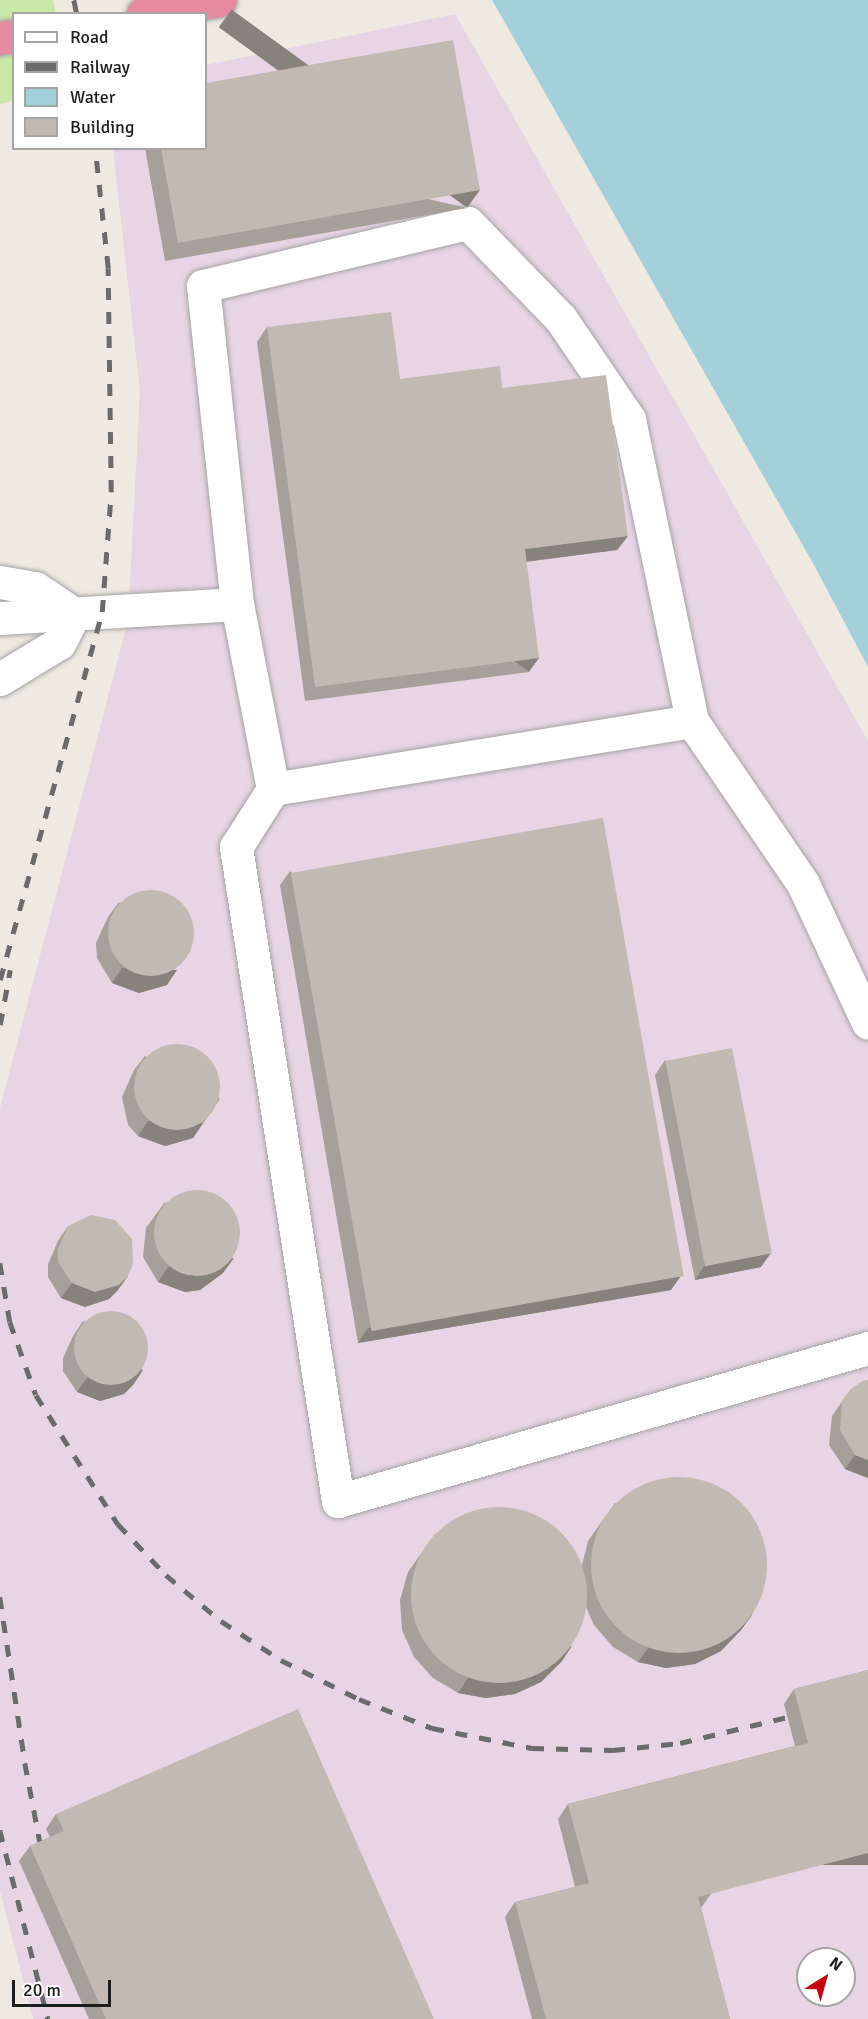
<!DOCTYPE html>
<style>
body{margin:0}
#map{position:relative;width:868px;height:2019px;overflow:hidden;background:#eeeae2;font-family:Signika,sans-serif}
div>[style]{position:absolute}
.industrial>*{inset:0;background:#e7d4e4}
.grass>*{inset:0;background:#cae8a8}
.water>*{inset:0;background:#a3d0db}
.roads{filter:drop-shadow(0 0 2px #a4a4a4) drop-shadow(0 0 2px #a4a4a4)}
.minor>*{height:33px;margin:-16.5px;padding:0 16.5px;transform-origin:16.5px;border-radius:16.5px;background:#fff}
.highway>*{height:33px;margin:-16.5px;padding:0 16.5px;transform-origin:16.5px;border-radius:16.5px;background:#e58a9f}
.rail>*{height:4.5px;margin-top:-2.25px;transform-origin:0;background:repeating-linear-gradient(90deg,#6b6b6b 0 12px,transparent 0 24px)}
.wall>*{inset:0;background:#a79f99}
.shaded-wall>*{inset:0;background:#88827d;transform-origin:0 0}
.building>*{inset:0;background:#c2b9b2;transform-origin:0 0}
.round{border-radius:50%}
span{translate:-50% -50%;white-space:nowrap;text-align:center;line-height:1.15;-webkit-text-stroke:4.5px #fff;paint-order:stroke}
.legend{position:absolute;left:12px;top:12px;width:195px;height:138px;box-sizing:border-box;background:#fff;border:2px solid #a5a5a5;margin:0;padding:8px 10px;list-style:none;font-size:18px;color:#1d1d1d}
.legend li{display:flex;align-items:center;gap:12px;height:30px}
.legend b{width:30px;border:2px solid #a5a5a5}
.north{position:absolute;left:796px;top:1947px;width:60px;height:60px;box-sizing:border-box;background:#fff;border:2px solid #a5a5a5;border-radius:50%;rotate:37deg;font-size:16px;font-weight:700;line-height:24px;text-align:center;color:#1d1d1d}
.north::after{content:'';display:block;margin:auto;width:21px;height:27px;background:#c6030a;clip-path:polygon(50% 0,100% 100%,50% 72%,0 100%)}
.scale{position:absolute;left:12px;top:1980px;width:99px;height:27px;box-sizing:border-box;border:3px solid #1d1d1d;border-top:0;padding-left:8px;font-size:18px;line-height:21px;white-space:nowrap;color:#1d1d1d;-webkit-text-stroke:4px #fff;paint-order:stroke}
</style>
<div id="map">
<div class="industrial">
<div style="clip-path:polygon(evenodd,455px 14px,868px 741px,868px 2019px,33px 2019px,0 1891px,0 1108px,128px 621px,140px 391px,113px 149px,206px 148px,206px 65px,455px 14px,808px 1959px,844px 1959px,844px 1995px,808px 1995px,808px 1959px)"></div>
</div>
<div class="grass">
<div style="clip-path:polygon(0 0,53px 0,56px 13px,14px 14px,13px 101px,0 104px)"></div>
</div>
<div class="water">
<div style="clip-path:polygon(492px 0,868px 0,868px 667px,814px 565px)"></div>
</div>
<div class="roads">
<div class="minor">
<div style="left:0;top:582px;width:36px;rotate:10deg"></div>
<div style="left:35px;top:588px;width:47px;rotate:33.7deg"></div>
<div style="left:74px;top:614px;width:33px;rotate:117deg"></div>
<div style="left:59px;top:643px;width:69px;rotate:148.6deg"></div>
<div style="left:0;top:618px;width:237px;rotate:-3.4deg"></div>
<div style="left:692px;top:721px;width:424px;rotate:170.8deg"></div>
<div style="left:273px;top:789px;width:188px;rotate:-101deg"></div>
<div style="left:237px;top:604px;width:320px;rotate:-96.1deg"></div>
<div style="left:203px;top:286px;width:272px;rotate:-13.4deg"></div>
<div style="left:468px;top:223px;width:134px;rotate:45.9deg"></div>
<div style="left:561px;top:319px;width:121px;rotate:55.8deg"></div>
<div style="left:629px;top:419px;width:309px;rotate:78.2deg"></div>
<div style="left:692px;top:721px;width:197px;rotate:55.7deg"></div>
<div style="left:803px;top:884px;width:153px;rotate:64.9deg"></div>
<div style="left:273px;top:789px;width:69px;rotate:122.5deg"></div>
<div style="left:236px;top:847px;width:662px;rotate:81.14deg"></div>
<div style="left:338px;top:1501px;width:552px;rotate:-16.1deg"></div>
</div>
<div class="highway">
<div style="left:143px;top:14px;width:78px;rotate:-10.3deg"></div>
<div style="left:0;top:38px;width:14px;rotate:-8deg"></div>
</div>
</div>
<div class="rail">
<div style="left:74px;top:0;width:14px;rotate:78deg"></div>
<div style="left:0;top:980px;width:382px;rotate:-74.5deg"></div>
<div style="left:102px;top:612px;width:120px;rotate:-85.7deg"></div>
<div style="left:111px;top:492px;width:224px;rotate:-90.8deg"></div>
<div style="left:108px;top:268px;width:121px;rotate:-96.2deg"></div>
<div style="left:0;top:1025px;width:56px;rotate:-79.7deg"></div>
<div style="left:0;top:1263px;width:60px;rotate:80.4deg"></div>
<div style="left:10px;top:1322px;width:77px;rotate:70.4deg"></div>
<div style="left:36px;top:1395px;width:153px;rotate:57.6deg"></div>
<div style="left:118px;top:1524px;width:70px;rotate:46.7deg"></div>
<div style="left:166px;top:1575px;width:72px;rotate:39.9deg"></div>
<div style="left:221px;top:1621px;width:72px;rotate:33deg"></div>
<div style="left:281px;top:1660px;width:87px;rotate:26.6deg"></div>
<div style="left:359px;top:1699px;width:79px;rotate:21.7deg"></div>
<div style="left:432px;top:1728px;width:102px;rotate:11.3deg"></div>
<div style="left:532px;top:1748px;width:81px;rotate:1.4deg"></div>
<div style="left:613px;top:1750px;width:67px;rotate:-6deg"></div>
<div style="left:680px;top:1743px;width:128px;rotate:-13.6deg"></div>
<div style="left:0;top:1597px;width:168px;rotate:81.4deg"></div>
<div style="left:25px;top:1763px;width:96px;rotate:79.2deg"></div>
<div style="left:0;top:1830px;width:195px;rotate:75.7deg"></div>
</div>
<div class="wall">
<div style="clip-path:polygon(145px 148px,206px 148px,467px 208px,165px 261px)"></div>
<div style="clip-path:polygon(267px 327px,400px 379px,502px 388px,628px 536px,617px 550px,526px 562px,529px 672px,305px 701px,257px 342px)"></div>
<div style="clip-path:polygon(290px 871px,671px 1290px,358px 1343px,280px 885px)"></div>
<div style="clip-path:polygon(119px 902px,167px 985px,139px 993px,112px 983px,97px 958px,96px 943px,108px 917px)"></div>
<div style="clip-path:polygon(145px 1056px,220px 1099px,193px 1138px,165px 1146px,138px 1136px,128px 1125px,122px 1097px,134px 1070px)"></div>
<div style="clip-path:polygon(665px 1060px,761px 1267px,695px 1280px,655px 1075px)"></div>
<div style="clip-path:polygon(165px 1202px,223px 1273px,200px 1290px,185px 1292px,158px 1282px,143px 1257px,146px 1228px)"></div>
<div style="clip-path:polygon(68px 1226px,118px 1290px,109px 1299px,85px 1307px,61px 1298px,48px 1277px,48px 1264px,58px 1241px)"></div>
<div style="clip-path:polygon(83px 1321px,143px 1370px,133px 1385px,124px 1394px,100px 1401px,77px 1392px,63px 1371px,63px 1358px,73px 1336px)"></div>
<div style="clip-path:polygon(868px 1380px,868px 1478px,845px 1469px,829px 1445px,832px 1416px,851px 1389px)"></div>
<div style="clip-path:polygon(615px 1503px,752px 1615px,741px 1630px,721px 1651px,695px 1664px,666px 1668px,638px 1662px,613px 1647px,594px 1625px,586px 1607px,562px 1661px,541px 1682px,515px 1694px,486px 1698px,458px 1693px,433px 1678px,414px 1657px,402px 1630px,400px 1600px,408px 1572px,435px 1534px,582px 1565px,588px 1541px)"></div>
<div style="clip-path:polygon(868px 1670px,701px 1908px,730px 2019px,532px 2019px,505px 1917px,515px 1902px,575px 1887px,558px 1819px,568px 1804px,795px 1746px,784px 1704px,794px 1689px)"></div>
<div style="clip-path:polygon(56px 1814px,434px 2019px,89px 2019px,19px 1861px,30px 1846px,50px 1837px,46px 1829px)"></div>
</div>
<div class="shaded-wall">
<div style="left:480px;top:190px;width:22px;height:307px;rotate:126deg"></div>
<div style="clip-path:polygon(628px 536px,617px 550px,515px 563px,525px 549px)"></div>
<div style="left:539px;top:658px;width:17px;height:226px;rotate:126deg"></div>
<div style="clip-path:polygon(122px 968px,177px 970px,167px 985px,139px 993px,112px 983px)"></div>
<div style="clip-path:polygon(148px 1121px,203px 1123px,193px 1138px,165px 1146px,138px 1136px)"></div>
<div style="clip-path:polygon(771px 1253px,761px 1267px,695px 1280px,705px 1265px)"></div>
<div style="clip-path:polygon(234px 1258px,223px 1273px,200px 1290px,185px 1292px,158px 1282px,168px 1267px)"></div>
<div style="clip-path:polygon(128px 1276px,118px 1290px,109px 1299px,85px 1307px,61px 1298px,72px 1283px)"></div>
<div style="clip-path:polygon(681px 1276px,671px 1290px,358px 1343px,368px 1328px)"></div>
<div style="clip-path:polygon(143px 1370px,133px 1385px,124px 1394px,100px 1401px,77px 1392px,87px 1378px)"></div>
<div style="clip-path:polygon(855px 1455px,868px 1460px,868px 1478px,845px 1469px)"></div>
<div style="clip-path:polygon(752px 1615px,741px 1630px,721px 1651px,695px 1664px,666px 1668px,638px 1662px,648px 1648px)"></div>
<div style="clip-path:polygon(572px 1646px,562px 1661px,541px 1682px,515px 1694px,486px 1698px,458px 1693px,468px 1678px)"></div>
<div style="left:868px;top:1853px;width:12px;height:176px;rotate:90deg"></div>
</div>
<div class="building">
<div style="clip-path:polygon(453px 40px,480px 190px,178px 243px,161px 148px,206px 148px,206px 83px)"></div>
<div style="clip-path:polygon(391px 312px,400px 379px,500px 366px,502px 388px,606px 375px,628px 536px,525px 549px,539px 658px,315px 687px,267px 327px)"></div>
<div style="left:603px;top:818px;width:465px;height:317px;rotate:80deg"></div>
<div class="round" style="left:108px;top:890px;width:86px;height:86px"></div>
<div class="round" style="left:134px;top:1044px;width:86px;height:86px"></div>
<div style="left:732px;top:1048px;width:209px;height:68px;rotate:79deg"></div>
<div class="round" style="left:154px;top:1190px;width:86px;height:86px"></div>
<div style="clip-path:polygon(91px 1215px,115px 1220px,132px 1239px,133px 1264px,128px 1276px,119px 1285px,95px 1292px,72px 1283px,58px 1262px,58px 1249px,68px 1226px)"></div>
<div class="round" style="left:74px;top:1311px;width:74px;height:74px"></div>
<div style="clip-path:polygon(868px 1380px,868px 1460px,855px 1455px,840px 1430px,842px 1401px,851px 1389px,863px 1381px)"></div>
<div class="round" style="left:591px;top:1477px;width:176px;height:176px"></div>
<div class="round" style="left:411px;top:1507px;width:176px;height:176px"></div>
<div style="clip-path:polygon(868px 1670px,868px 1853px,698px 1897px,730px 2019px,546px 2019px,515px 1902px,589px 1883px,568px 1804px,808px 1743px,794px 1689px)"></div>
<div style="clip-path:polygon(298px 1709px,434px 2019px,106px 2019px,30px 1846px,64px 1831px,56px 1814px)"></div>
</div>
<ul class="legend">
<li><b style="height:8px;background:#fff"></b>Road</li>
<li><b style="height:8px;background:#6b6b6b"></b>Railway</li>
<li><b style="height:16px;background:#a3d0db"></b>Water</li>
<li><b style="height:16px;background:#c2b9b2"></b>Building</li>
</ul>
<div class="north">N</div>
<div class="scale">20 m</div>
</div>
